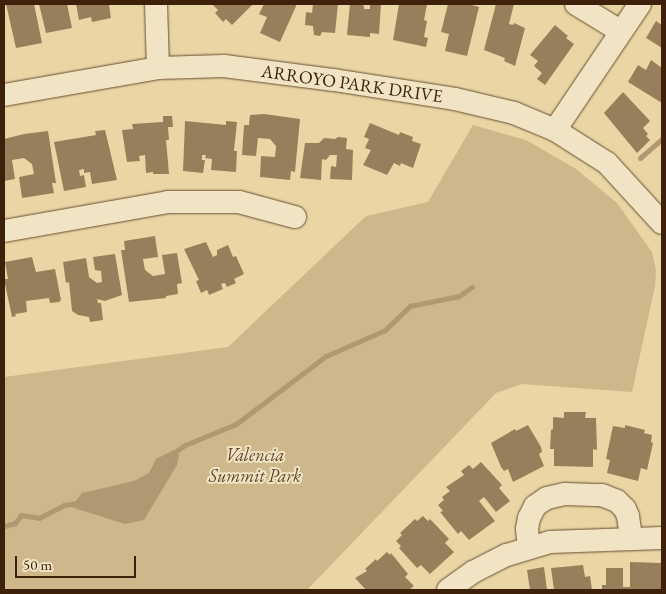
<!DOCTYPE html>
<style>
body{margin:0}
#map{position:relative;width:666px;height:594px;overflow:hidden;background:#ead6a5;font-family:"EB Garamond",serif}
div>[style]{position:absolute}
.green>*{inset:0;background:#cdb78b}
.water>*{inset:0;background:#b09871}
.stream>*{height:5px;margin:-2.5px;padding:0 2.5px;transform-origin:2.5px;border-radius:2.5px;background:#b09871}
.building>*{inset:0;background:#977f5b}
.roads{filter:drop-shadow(0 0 1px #694e32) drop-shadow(0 0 1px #694e32)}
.minor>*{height:22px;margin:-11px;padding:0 11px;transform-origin:11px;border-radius:11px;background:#f1e4c4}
span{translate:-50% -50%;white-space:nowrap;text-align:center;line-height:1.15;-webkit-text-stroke:4px #f1e4c4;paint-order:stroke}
.street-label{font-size:18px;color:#3e200b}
.park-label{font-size:18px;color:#62462b;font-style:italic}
.frame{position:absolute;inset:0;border:5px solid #3e200b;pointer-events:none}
.scale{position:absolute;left:15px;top:556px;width:121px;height:22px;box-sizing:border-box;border:2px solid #3e200b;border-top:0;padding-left:6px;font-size:15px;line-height:18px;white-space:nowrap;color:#3e200b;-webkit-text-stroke:4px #f1e4c4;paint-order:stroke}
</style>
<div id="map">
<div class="green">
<div style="clip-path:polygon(473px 125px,526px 140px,576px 169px,617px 203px,652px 252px,656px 270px,655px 286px,632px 392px,522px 384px,496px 393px,307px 590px,4px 590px,4px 377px,228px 347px,366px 216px,428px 202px)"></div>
</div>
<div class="water">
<div style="clip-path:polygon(174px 450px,179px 455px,177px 465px,144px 520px,125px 524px,71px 507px,82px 493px,134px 481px,149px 473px,156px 459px)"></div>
</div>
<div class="stream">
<div style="left:640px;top:158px;width:29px;rotate:-41deg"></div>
<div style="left:171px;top:455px;width:17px;rotate:-36deg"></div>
<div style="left:185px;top:445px;width:55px;rotate:-22.4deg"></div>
<div style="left:236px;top:424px;width:113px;rotate:-37.1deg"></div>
<div style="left:326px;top:356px;width:64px;rotate:-23.8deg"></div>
<div style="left:385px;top:330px;width:35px;rotate:-44deg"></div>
<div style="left:410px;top:306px;width:50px;rotate:-11.5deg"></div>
<div style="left:459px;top:296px;width:16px;rotate:-35deg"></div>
<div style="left:4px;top:526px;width:11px;rotate:-15deg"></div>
<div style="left:15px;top:523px;width:10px;rotate:-53deg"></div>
<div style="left:21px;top:515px;width:18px;rotate:9deg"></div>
<div style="left:39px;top:518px;width:28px;rotate:-27deg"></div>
<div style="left:64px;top:505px;width:13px;rotate:-9deg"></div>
</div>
<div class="building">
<div style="clip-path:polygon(6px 4px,34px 4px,42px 43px,16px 48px)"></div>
<div style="clip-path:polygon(39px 4px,67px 4px,72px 28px,46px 33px)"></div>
<div style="clip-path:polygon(76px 4px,109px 4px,111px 18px,92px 22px,91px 17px,79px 20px)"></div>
<div style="clip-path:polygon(212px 4px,253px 4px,232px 25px,226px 19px,223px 22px,215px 13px,218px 10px)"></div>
<div style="clip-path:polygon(264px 4px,297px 4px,280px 42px,260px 33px,267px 17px,259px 14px)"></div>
<div style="clip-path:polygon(313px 4px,338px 4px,335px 33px,322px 32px,320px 36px,314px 35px,313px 26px,305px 25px,306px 12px,312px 13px)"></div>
<div style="clip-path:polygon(350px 4px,363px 4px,365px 11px,365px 9px,370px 9px,370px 4px,381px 4px,379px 34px,370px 33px,370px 37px,347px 35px)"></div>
<div style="clip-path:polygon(399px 4px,427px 4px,424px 20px,427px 21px,424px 37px,428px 38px,426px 47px,393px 40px)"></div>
<div style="clip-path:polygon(448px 4px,468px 4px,479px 7px,467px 56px,445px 51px,449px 34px,441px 32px)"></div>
<div style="clip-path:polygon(496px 4px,514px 4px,509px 24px,513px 25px,514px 23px,525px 28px,515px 66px,504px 61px,505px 58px,484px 50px)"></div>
<div style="clip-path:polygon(656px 21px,662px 25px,662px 48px,646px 38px)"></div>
<div style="clip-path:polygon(555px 25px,568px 36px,566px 38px,574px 44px,545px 85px,537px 79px,542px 73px,534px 66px,538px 61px,530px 55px)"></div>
<div style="clip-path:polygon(651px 60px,662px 68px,662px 103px,628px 82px,638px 65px,646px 70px)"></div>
<div style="clip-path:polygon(623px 92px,650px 121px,643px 128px,648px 134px,646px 136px,650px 140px,637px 153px,604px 113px)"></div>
<div style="clip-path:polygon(264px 114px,300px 119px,295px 172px,291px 171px,290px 180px,260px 177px,261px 156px,275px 157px,276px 146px,270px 139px,258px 138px,256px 156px,242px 155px,244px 125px,249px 125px,250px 115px)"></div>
<div style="clip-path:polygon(163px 116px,172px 116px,173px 127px,168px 127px,169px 140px,166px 140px,169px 174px,153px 174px,153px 172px,146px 173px,145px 155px,139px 156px,140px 161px,127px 162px,122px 130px,133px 129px,132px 124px,163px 122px)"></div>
<div style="clip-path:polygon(185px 121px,226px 125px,226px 121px,237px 122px,234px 151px,237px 151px,236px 172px,211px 170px,212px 159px,205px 158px,206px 155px,202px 155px,202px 160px,205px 160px,203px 173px,183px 171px)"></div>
<div style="clip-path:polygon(370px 123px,399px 135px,400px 132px,413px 137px,412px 141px,421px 144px,413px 168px,401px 163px,400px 166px,394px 163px,387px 175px,363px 165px,371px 150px,365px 148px,369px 139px,364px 137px)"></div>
<div style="clip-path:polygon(105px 130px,117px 180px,92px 184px,90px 172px,84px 173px,84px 169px,79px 170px,80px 176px,84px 175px,86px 187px,64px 191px,54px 142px,96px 135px,95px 131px)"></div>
<div style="clip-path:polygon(48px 131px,56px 183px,52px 183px,54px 193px,22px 198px,19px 177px,34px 174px,32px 164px,24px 158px,12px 160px,15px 179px,4px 181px,4px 139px,24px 134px)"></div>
<div style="clip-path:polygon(338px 137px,347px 138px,346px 149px,353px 150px,352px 180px,330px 179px,331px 166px,336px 167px,337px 155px,330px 155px,326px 160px,322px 159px,321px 180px,300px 178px,305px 143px,319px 143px,324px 138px,335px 139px)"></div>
<div style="clip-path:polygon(155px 236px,158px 257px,143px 259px,145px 270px,153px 276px,165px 274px,162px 255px,177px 253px,182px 283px,177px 284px,178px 294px,166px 296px,166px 298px,129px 302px,121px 250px,125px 250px,124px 241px)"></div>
<div style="clip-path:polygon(206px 242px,213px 257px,217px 255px,217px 250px,228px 245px,233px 257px,236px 256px,244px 274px,234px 279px,236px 283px,227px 287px,225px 283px,221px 284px,223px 289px,209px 295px,207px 290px,201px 293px,196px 281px,199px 280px,184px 249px)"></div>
<div style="clip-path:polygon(115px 254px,122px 295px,105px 301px,97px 299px,98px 303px,101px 303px,103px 320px,90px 322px,89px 317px,78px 315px,72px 311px,69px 282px,66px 283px,63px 262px,86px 258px,89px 277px,97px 283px,102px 282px,101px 271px,95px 270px,93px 257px)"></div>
<div style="clip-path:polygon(32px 257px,36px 272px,55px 269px,61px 300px,59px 302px,50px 303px,49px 298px,26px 301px,27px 312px,15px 314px,16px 316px,12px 317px,4px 279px,8px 279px,5px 262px)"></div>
<div style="clip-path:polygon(564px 412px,586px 412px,585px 418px,596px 418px,597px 450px,593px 449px,593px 467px,554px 466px,554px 449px,550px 449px,551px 430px,553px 429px,553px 417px,564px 418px)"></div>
<div style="clip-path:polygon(528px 425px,541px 447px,542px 452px,539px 454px,544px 466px,513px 482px,508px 469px,504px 471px,501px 467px,491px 443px,515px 429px,516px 431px)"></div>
<div style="clip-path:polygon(625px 425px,645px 430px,644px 433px,652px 435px,651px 442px,653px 443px,647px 470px,641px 468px,638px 481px,607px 473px,610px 460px,606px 459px,613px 426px,625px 428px)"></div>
<div style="clip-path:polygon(481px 462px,502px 485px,499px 488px,510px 501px,496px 512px,484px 497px,479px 501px,495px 521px,469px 540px,461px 531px,458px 534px,440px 512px,443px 511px,438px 505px,444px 500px,442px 497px,450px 491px,446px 487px,464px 475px,461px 471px,469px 465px,473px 469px)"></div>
<div style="clip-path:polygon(423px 516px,428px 521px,430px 519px,449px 539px,445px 543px,454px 552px,430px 574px,421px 565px,417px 568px,399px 548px,401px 546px,396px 541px,402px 535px,400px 533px,415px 519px,417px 521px)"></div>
<div style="clip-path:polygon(387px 552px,390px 555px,391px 553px,408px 574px,405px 577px,414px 586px,409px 590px,366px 590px,355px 578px,367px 571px,365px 569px,376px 559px,377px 561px)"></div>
<div style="clip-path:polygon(630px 562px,661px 563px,662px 590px,602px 590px,602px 585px,606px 585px,606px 568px,623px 568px,623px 587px,630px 587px)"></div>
<div style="clip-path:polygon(583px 565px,585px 577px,590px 576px,592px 590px,554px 590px,551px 568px)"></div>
<div style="clip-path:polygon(544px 567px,547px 590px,530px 590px,527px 570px)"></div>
</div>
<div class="roads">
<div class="minor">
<div style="left:156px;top:4px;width:64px;rotate:88.2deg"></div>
<div style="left:576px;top:4px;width:52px;rotate:31.5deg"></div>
<div style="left:4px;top:95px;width:156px;rotate:-9.9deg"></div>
<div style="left:158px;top:68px;width:66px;rotate:-1.7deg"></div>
<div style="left:224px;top:66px;width:111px;rotate:7.3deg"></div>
<div style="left:334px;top:80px;width:122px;rotate:8.9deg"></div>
<div style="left:455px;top:99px;width:61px;rotate:13.3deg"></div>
<div style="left:514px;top:113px;width:44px;rotate:22.5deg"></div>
<div style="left:555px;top:130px;width:62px;rotate:32.4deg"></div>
<div style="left:607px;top:163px;width:81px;rotate:47.5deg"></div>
<div style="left:555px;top:130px;width:152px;rotate:-56deg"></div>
<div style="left:4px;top:231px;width:167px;rotate:-10deg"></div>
<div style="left:168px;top:202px;width:71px"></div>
<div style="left:239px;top:202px;width:58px;rotate:15deg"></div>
<div style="left:529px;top:548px;width:19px;rotate:-96deg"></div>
<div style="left:527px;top:529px;width:11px;rotate:-80deg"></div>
<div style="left:529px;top:518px;width:13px;rotate:-63deg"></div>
<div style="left:535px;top:506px;width:14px;rotate:-34deg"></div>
<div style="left:547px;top:498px;width:18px;rotate:-13deg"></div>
<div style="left:565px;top:494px;width:37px;rotate:2deg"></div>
<div style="left:602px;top:495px;width:16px;rotate:22deg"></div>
<div style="left:617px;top:501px;width:11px;rotate:45deg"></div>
<div style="left:625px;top:509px;width:8px;rotate:67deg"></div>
<div style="left:628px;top:516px;width:22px;rotate:82deg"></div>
<div style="left:448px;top:590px;width:31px;rotate:-36deg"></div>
<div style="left:473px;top:572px;width:38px;rotate:-27deg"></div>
<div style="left:507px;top:555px;width:45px;rotate:-16.8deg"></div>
<div style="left:550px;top:542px;width:112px;rotate:-2deg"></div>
</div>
</div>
<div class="street-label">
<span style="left:352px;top:84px;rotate:8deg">ARROYO PARK DRIVE</span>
</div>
<div class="park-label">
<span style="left:255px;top:466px">Valencia<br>Summit Park</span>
</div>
<div class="frame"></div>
<div class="scale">50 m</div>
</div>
